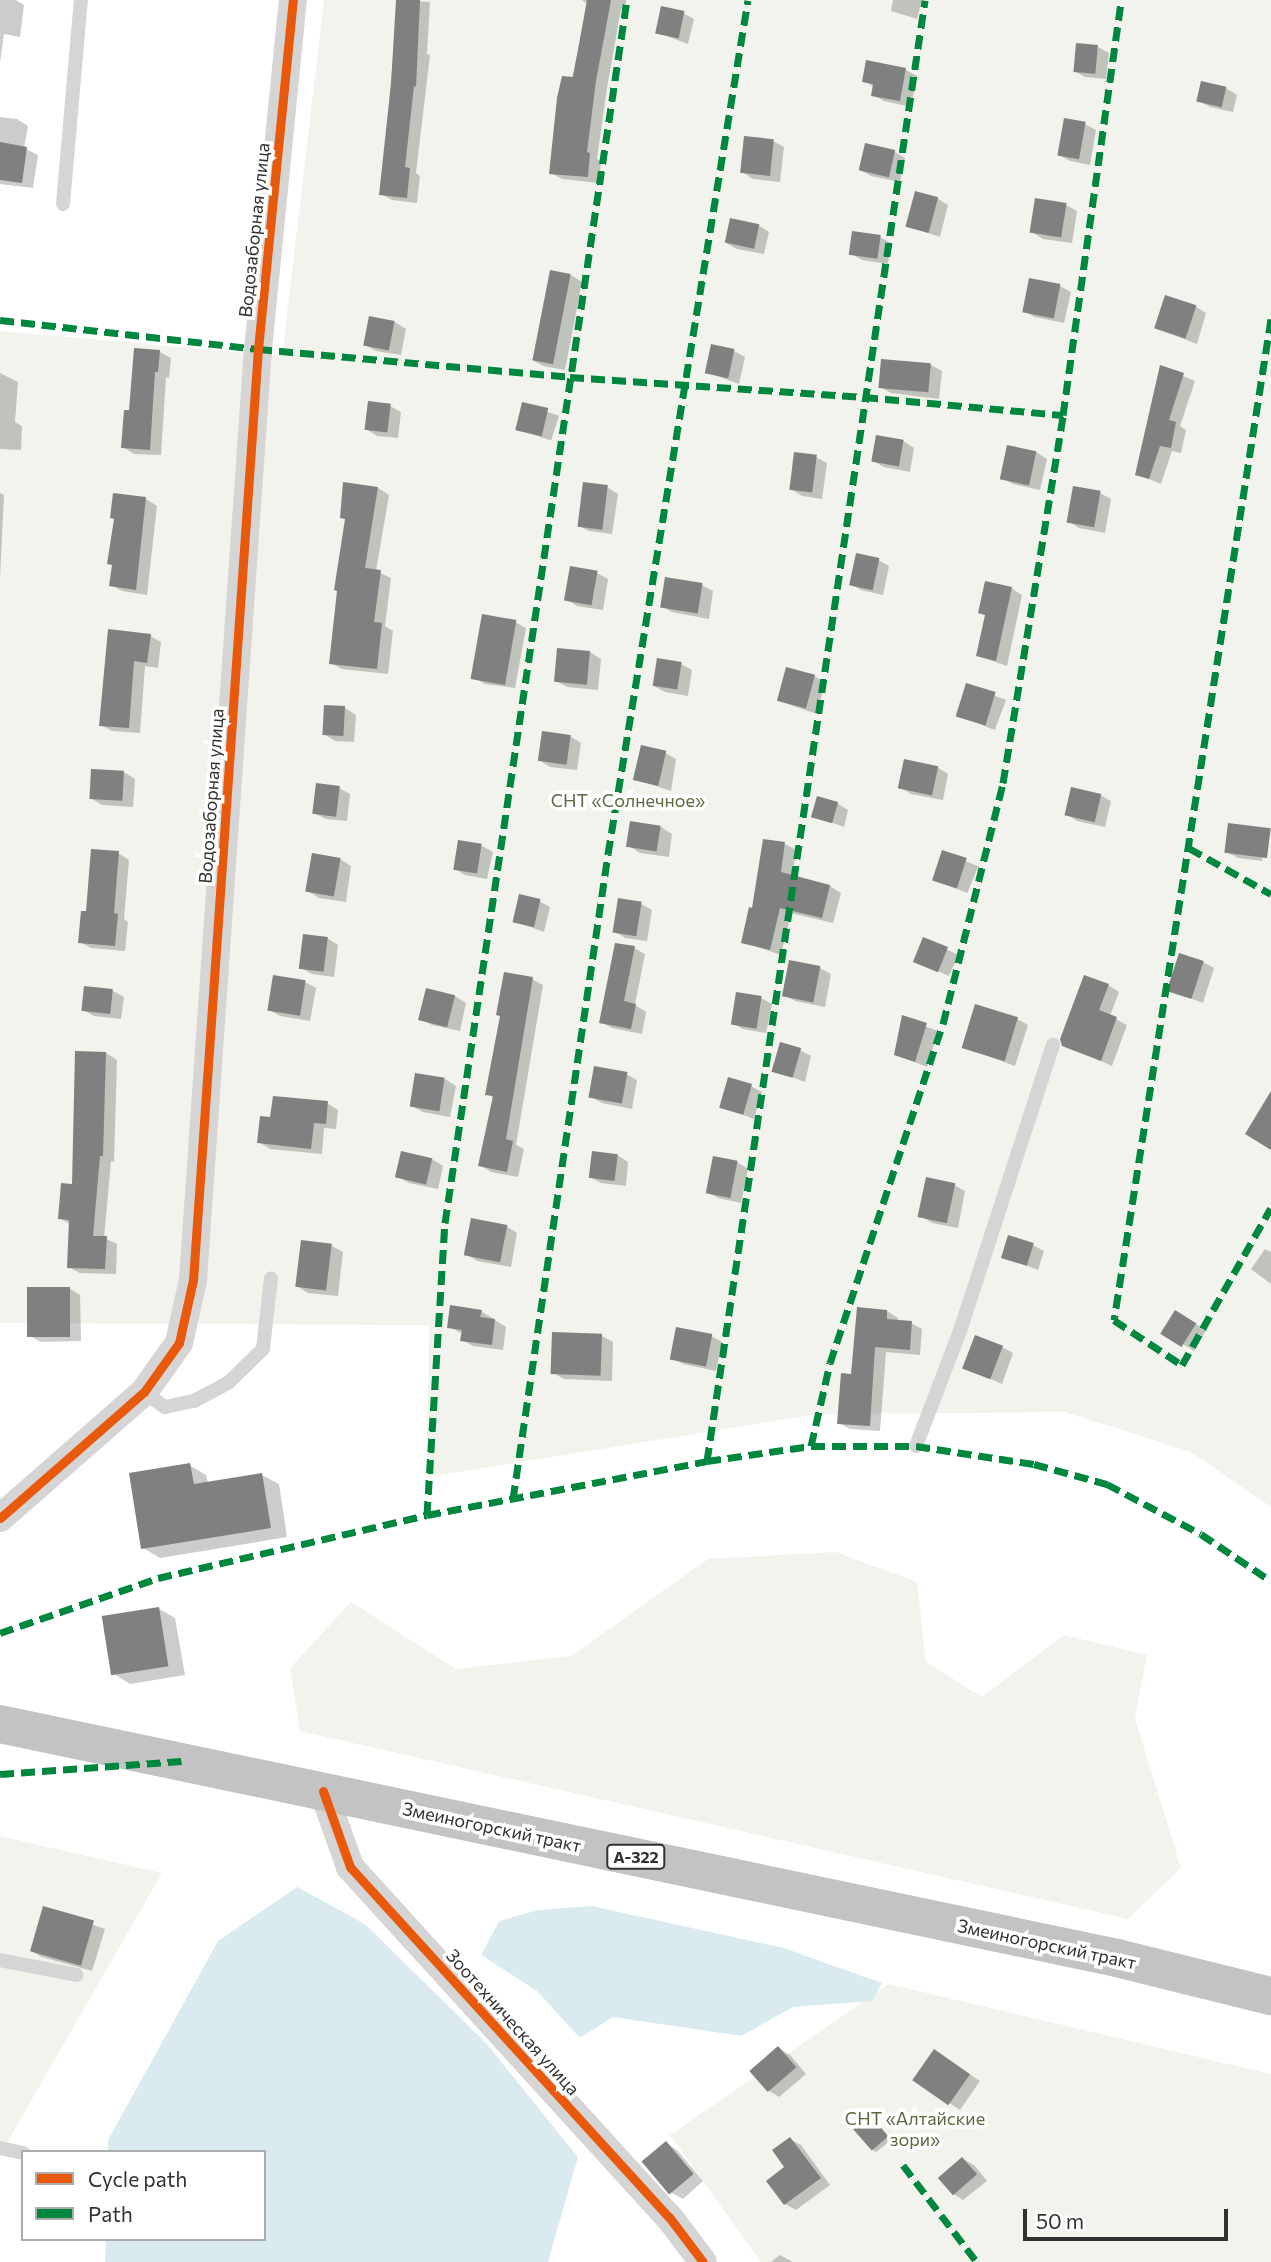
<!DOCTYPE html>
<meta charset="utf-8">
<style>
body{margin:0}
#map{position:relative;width:1271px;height:2262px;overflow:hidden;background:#fff;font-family:Commissioner,sans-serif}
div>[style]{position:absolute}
.green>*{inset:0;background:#f1f3ec}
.water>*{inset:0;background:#daebf0}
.shadow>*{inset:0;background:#0003;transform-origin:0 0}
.building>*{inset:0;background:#808080;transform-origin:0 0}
.lane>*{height:14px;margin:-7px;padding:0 7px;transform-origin:7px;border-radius:7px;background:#d5d5d5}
.street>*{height:28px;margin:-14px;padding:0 14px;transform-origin:14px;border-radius:14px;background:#d5d5d5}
.highway>*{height:38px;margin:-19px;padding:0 19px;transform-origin:19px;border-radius:19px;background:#c3c3c3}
.quiet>*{height:7px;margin-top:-3.5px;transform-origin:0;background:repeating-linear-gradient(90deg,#00873e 0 14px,transparent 0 21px)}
.cycleway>*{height:9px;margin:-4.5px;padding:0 4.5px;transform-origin:4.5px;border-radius:4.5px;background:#e8590c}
span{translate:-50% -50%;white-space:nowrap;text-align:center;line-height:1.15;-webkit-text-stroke:7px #fff;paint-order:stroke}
.shield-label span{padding:2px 5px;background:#fff;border:2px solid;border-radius:5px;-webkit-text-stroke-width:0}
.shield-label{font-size:16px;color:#313131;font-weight:700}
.street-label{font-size:18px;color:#313131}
.park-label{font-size:18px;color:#596b40}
.legend{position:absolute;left:21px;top:2150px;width:245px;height:91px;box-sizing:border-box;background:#fff;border:2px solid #adadad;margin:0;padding:9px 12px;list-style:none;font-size:21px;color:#313131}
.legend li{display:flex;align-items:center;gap:14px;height:35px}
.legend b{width:35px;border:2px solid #adadad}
.scale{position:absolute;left:1023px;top:2209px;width:205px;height:32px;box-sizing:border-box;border:4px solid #313131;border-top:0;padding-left:9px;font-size:21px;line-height:24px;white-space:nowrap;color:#313131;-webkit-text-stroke:5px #fff;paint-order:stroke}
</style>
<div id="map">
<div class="green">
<div style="clip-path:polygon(324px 0,1271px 0,1271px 1507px,1191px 1452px,1065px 1412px,818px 1414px,427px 1477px,429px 1325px,0 1323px,0 331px,282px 356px)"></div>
<div style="clip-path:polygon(836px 1552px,917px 1582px,926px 1662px,982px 1697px,1064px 1635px,1147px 1655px,1135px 1718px,1181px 1868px,1128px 1919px,300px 1731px,290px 1668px,351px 1602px,456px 1669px,571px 1656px,708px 1559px)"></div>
<div style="clip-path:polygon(0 1836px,162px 1873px,0 2155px)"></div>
<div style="clip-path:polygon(889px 1984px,1271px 2074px,1271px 2262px,761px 2262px,670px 2135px)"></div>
</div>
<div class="water">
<div style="clip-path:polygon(297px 1887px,365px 1924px,486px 2043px,578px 2157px,548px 2262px,105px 2262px,106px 2239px,264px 2239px,264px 2152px,108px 2152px,108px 2140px,218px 1941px)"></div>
<div style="clip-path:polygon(592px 1906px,784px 1948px,882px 1983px,872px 2001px,793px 2007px,741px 2036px,613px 2017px,580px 2038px,537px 1991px,481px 1955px,499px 1921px,538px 1910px)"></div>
</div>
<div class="shadow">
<div style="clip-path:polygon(0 0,16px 0,24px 5px,20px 37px,4px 34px,0 63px)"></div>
<div style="clip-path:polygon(398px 0,430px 2px,427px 54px,430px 55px,416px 173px,420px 176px,417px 203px,392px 200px,381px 194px)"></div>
<div style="clip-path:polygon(582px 0,626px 0,626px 9px,621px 9px,607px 88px,597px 159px,601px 161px,599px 183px,562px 179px,551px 173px,588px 5px)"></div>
<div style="clip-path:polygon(893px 0,922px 0,917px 19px,891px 11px)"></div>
<div style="clip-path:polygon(683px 13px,694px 19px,688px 44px,656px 32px)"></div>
<div style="clip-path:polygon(1098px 47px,1109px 53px,1106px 79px,1085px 77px,1074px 71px)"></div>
<div style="clip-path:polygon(867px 62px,906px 70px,917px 76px,911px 107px,884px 101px,873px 95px,874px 87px,864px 81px)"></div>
<div style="clip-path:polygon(1203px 84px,1226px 88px,1237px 95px,1233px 112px,1210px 107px,1199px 101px)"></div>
<div style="clip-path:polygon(0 117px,17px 119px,28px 126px,24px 148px,38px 155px,33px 188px,0 184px)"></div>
<div style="clip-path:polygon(1085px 124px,1096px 130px,1090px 165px,1070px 161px,1059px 155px)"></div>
<div style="clip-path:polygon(773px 141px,784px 147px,780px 182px,753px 179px,742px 172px)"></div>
<div style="clip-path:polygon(895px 152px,905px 158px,900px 182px,871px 176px,860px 170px)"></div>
<div style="clip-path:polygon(937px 198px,948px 205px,940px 237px,908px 226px)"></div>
<div style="clip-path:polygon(1066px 205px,1077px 211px,1072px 243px,1043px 239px,1032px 232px)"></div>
<div style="clip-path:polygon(758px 225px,769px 232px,764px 254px,737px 249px,726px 243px)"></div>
<div style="clip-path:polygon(880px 237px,891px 243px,888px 264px,862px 260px,851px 254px)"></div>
<div style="clip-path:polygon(571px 275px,582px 282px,565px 370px,543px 366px,532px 360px)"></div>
<div style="clip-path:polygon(1031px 280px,1060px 286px,1071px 292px,1064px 323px,1035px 317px,1024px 311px)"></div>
<div style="clip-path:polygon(1195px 306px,1206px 313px,1197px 344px,1157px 329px)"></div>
<div style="clip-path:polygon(395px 322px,406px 329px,401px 355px,376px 351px,365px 345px)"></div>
<div style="clip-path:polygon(712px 347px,734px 351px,745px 357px,739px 384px,706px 372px)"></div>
<div style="clip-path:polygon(160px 352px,171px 358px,169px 378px,166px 377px,161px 455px,134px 454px,123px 447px,131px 412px)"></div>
<div style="clip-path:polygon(931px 365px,942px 371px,939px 399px,891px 393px,880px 387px)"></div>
<div style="clip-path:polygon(1162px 367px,1195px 381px,1180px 426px,1186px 430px,1181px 453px,1172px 451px,1161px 484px,1137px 474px)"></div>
<div style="clip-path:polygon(0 373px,18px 382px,15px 422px,22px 426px,21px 450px,0 449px)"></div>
<div style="left:523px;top:404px;width:38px;height:26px;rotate:18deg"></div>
<div style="clip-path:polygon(390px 406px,401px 412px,398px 438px,377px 436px,366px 429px)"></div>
<div style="clip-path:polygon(903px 441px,914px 448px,910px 472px,884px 467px,873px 461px)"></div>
<div style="clip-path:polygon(1036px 452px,1047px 459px,1040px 490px,1013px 484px,1002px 478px)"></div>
<div style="clip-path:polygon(816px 457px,827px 463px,822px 499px,802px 496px,791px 489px)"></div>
<div style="clip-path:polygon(344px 484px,378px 488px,389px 495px,376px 571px,391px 578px,385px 626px,393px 631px,388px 674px,342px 669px,331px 663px,346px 520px,342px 517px)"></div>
<div style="clip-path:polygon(607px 487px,618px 494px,612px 534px,589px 531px,578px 525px)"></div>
<div style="clip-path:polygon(0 493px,4px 495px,0 579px)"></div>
<div style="clip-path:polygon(1100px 493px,1111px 499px,1105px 533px,1079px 528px,1068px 521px)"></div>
<div style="clip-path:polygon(146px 499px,157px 506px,147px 595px,122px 591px,111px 585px,115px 519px)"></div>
<div style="clip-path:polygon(878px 560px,889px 566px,883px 595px,861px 590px,850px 584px)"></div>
<div style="clip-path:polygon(597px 573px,608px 579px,603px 610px,577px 606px,566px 599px)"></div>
<div style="clip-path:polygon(702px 585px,713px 591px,709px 619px,672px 612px,661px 606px)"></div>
<div style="clip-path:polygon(1011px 588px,1022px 595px,1007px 666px,978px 656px,986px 616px,980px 612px)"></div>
<div style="clip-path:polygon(515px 622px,526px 628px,515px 688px,485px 684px,474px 678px)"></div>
<div style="clip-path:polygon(110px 631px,150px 636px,161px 642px,158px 668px,145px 666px,140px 733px,112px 731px,101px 725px)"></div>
<div style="clip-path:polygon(590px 652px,601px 659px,598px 690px,567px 687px,556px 681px)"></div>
<div style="clip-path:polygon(681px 664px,692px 670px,688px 696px,665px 692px,654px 686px)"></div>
<div style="clip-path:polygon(814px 676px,825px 682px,817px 714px,779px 701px)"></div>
<div style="left:967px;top:685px;width:42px;height:32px;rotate:21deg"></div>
<div style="clip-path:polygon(345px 708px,356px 715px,354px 742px,335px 741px,324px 734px)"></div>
<div style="clip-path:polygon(570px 736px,581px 743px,577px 770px,550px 767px,539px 760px)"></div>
<div style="clip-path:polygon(665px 753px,676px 759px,671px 791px,635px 779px)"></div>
<div style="clip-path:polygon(937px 767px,948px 774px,943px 800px,911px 794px,900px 787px)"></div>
<div style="clip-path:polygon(124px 772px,135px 779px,133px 807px,102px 805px,91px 798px)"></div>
<div style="clip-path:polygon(339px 788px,350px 794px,347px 821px,326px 819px,314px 813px)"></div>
<div style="clip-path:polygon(1100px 795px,1111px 801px,1105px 827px,1077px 821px,1066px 814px)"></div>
<div style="clip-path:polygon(837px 803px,848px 810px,844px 827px,813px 816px)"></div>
<div style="clip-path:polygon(661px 827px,672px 834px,669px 857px,640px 853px,629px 846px)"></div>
<div style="clip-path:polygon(1266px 835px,1262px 861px,1238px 858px,1227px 852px)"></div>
<div style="clip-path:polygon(785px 844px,796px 850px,792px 876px,830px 886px,841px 893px,833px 923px,791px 913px,781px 955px,743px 942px,753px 910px)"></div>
<div style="clip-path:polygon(482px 846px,493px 852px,487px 879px,465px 875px,454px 868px)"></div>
<div style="left:943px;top:852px;width:38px;height:29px;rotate:22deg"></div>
<div style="clip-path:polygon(118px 853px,129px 860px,124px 919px,128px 922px,125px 951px,91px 948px,80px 942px,88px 913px)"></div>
<div style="clip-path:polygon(340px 859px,351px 866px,346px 902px,319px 898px,308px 891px)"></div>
<div style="clip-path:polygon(539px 901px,550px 907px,544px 932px,514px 921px)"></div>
<div style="clip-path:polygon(641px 904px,652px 910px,647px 941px,625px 938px,614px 931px)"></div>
<div style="clip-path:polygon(327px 938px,338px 945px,334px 977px,312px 974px,301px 968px)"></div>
<div style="left:924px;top:939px;width:38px;height:23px;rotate:25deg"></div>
<div style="clip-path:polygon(634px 948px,645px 954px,635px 1005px,646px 1012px,642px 1034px,612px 1028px,601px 1022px)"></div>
<div style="clip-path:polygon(1203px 962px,1214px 968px,1203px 1003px,1169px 990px)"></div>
<div style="clip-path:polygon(820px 968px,831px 974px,825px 1007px,795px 1001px,784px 995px)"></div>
<div style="clip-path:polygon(532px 979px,543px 985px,516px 1145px,524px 1149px,518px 1177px,491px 1172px,480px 1165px,494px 1098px,487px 1094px)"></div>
<div style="clip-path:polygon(305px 982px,316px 988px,310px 1021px,280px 1016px,269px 1010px)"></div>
<div style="clip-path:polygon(1108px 985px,1119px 992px,1110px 1016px,1127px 1025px,1112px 1066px,1064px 1045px)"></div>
<div style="clip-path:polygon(86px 988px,113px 991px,124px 997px,121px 1019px,94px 1016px,83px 1010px)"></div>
<div style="clip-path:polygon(455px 996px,466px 1003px,460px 1031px,432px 1025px,421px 1019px)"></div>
<div style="clip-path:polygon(761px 998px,772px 1004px,766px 1033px,743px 1029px,732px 1023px)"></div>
<div style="clip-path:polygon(903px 1018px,938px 1031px,927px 1067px,895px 1054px)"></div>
<div style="clip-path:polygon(1017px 1019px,1028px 1025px,1015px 1066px,963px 1047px)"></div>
<div style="clip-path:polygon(800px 1050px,811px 1056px,805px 1082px,775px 1071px)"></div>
<div style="clip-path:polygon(106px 1053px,117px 1060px,114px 1162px,111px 1161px,104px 1238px,117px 1244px,116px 1274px,80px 1273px,68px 1267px,70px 1224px,59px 1218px,74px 1186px)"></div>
<div style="clip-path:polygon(626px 1074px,637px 1080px,632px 1109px,602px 1103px,591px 1097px)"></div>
<div style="clip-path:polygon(445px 1079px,456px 1086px,450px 1117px,423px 1112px,412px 1106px)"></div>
<div style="clip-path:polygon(751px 1086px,762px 1092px,754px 1119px,722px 1107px)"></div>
<div style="clip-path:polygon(327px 1103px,338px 1110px,336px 1129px,324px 1128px,322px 1154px,270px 1149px,259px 1142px,272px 1119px)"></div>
<div style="clip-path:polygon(402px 1153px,432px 1159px,443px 1166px,438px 1189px,409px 1183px,398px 1177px)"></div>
<div style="clip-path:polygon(617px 1155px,628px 1162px,626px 1186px,601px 1183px,590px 1177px)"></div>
<div style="clip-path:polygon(737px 1162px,748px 1169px,741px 1203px,718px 1198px,707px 1192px)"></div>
<div style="clip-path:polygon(954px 1185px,965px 1191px,958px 1228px,932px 1223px,921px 1216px)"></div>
<div style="clip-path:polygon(506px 1226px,517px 1233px,511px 1267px,477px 1261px,466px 1254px)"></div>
<div style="clip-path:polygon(303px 1242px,332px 1246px,343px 1252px,338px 1296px,308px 1293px,297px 1286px)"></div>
<div style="clip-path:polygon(1033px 1245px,1044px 1251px,1038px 1270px,1003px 1257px)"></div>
<div style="clip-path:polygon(1265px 1249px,1271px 1252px,1271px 1284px,1251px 1269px)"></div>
<div style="clip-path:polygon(69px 1288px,80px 1295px,81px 1341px,41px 1342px,30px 1336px)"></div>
<div style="clip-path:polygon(481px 1311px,506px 1327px,503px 1350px,473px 1346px,462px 1340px,463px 1334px,449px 1327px)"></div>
<div style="clip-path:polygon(887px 1311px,898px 1318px,898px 1322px,911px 1323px,922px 1329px,920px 1355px,886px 1352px,880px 1431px,850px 1429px,839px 1423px,853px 1376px)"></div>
<div style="left:1175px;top:1312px;width:36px;height:24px;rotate:30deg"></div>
<div style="clip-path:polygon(602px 1336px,613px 1342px,612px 1381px,564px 1379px,553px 1373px)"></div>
<div style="clip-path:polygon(711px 1336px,722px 1342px,716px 1371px,683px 1364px,672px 1358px)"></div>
<div style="clip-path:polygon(1002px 1347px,1013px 1353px,1002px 1384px,965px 1368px)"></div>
<div style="clip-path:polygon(189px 1465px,206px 1475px,208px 1483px,262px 1475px,279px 1484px,287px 1537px,160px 1558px,143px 1548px)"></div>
<div style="clip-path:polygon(158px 1608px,175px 1618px,185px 1675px,130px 1684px,114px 1674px)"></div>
<div style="clip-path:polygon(44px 1908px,105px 1929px,92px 1971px,42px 1957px,31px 1951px)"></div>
<div style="clip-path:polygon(779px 2048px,790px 2055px,806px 2074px,779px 2097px,768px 2090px)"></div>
<div style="clip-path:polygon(945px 2058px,980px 2081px,960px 2110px,915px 2080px)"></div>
<div style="clip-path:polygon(870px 2117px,891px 2140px,876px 2152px,871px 2149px)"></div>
<div style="clip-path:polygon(790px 2139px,801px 2145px,830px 2185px,796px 2210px,785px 2204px,768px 2181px,787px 2167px)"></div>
<div style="clip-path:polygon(666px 2143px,677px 2150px,703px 2181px,683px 2199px,672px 2193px)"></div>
<div style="clip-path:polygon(963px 2159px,974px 2165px,987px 2181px,963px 2200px,952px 2193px)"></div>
<div style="clip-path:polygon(780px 2255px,791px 2261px,792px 2262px,771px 2262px)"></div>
</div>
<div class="building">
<div style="clip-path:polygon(396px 0,420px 0,416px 87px,414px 86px,405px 167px,410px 168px,407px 198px,379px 195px,391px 84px)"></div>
<div style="clip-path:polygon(587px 0,611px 0,596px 81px,587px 152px,590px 153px,588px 177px,549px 174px,557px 98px,562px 76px,573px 77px)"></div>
<div style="left:661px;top:6px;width:24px;height:28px;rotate:12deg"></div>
<div style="left:1076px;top:43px;width:22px;height:29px;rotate:5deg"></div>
<div style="clip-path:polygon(866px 60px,906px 68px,900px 101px,871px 96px,873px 84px,862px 82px)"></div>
<div style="left:1201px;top:81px;width:26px;height:21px;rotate:13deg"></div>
<div style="left:1064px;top:118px;width:22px;height:38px;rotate:10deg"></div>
<div style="left:744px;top:136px;width:30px;height:37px;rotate:6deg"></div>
<div style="clip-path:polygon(0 142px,27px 147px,22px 183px,0 180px)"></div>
<div style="left:865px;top:143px;width:31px;height:28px;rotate:13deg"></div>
<div style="left:915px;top:191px;width:24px;height:37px;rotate:15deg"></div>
<div style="left:1035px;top:198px;width:32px;height:35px;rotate:9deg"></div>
<div style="left:730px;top:218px;width:30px;height:25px;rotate:12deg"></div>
<div style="left:852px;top:231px;width:29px;height:24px;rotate:8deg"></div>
<div style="left:550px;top:270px;width:21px;height:92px;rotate:11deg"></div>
<div style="left:1029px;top:278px;width:32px;height:35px;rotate:11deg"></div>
<div style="left:1165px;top:295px;width:33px;height:35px;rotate:18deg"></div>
<div style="left:369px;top:316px;width:26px;height:30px;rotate:11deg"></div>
<div style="left:711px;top:344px;width:24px;height:30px;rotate:12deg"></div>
<div style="clip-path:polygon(134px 348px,160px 350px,158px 372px,155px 372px,150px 450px,121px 448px,124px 410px,129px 410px)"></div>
<div style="left:881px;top:359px;width:50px;height:29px;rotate:5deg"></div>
<div style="clip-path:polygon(1160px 365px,1184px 373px,1169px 420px,1176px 422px,1171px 448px,1160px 446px,1149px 479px,1135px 475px)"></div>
<div style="left:368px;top:401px;width:23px;height:29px;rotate:7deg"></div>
<div style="left:522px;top:402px;width:27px;height:29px;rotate:13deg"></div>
<div style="left:876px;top:435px;width:28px;height:27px;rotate:10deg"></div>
<div style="left:1007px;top:445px;width:30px;height:35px;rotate:12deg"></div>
<div style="left:794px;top:452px;width:23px;height:38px;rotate:7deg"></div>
<div style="clip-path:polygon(343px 482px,378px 487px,365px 568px,381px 570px,374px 622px,382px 623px,377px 669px,329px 664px,337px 591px,334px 590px,345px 519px,340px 518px)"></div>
<div style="left:583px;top:482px;width:25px;height:45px;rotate:7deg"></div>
<div style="left:1073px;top:486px;width:28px;height:37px;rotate:10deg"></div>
<div style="clip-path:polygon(113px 493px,146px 497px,136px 590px,109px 586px,112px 565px,107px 564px,114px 519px,110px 518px)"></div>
<div style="left:856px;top:553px;width:24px;height:33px;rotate:12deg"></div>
<div style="left:570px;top:566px;width:28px;height:35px;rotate:10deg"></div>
<div style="left:665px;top:577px;width:38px;height:31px;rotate:9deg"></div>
<div style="clip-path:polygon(985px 581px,1012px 587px,996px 661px,976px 656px,985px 615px,978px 613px)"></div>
<div style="left:482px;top:614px;width:35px;height:66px;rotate:10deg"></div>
<div style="clip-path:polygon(108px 629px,151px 634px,147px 663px,134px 661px,129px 728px,99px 726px)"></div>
<div style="left:557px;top:648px;width:33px;height:34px;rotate:5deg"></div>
<div style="left:657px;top:658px;width:25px;height:28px;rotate:9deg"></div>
<div style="left:786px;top:667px;width:30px;height:35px;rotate:15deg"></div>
<div style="left:966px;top:683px;width:31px;height:35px;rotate:17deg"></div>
<div style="left:324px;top:705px;width:21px;height:30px;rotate:3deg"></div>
<div style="left:542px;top:731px;width:29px;height:30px;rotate:8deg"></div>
<div style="left:641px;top:745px;width:26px;height:36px;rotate:13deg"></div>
<div style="left:904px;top:759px;width:35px;height:30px;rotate:12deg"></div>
<div style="left:91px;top:769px;width:33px;height:30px;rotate:3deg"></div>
<div style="left:316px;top:783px;width:24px;height:31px;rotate:7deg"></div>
<div style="left:1071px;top:787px;width:31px;height:29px;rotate:13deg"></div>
<div style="left:817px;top:796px;width:22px;height:22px;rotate:16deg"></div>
<div style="left:630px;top:821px;width:31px;height:26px;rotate:9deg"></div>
<div style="left:1228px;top:823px;width:43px;height:30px;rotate:7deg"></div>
<div style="clip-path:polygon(763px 839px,785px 842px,781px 872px,830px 885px,822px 918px,780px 908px,770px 950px,741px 943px,749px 907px,752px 908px)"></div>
<div style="left:458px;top:840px;width:24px;height:30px;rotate:9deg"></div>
<div style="clip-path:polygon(91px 849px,119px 851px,114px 913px,118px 914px,115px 946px,78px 943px,81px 911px,86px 911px)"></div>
<div style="left:942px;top:850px;width:26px;height:32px;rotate:18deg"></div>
<div style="left:312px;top:853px;width:29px;height:39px;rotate:10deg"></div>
<div style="left:519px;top:894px;width:22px;height:29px;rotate:13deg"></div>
<div style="left:618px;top:898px;width:24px;height:35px;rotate:9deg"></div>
<div style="left:303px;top:934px;width:25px;height:35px;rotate:7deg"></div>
<div style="left:923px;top:937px;width:27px;height:27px;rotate:22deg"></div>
<div style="clip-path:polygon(615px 943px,635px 946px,624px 1001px,636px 1004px,631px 1029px,599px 1023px)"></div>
<div style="left:1179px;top:953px;width:26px;height:40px;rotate:18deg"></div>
<div style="left:789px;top:960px;width:32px;height:37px;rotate:11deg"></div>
<div style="clip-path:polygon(504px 972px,533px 977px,506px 1139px,513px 1141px,507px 1172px,478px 1166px,493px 1096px,485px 1095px,500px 1016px,496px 1015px)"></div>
<div style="left:273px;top:975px;width:33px;height:36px;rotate:9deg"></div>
<div style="clip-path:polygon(1084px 975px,1109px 984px,1099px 1010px,1117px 1017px,1101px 1061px,1062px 1046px,1060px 1039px)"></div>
<div style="left:84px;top:986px;width:29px;height:25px;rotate:6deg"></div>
<div style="left:426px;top:988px;width:30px;height:33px;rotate:14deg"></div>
<div style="left:736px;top:992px;width:26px;height:33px;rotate:9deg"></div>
<div style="left:975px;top:1004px;width:45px;height:46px;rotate:17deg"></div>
<div style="clip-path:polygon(902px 1015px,927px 1023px,915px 1062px,894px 1055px)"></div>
<div style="left:780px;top:1042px;width:22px;height:31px;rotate:16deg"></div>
<div style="clip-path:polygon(75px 1051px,106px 1052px,103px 1156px,100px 1156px,93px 1236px,107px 1236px,105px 1269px,67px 1268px,69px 1220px,58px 1219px,61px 1183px,72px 1184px)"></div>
<div style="left:594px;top:1066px;width:34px;height:32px;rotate:10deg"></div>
<div style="left:415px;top:1073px;width:30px;height:34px;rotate:9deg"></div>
<div style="left:728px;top:1077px;width:25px;height:32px;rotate:16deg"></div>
<div style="clip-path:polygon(1271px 1091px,1271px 1150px,1245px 1134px)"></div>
<div style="clip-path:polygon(273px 1096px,328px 1101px,326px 1124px,314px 1123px,311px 1149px,257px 1143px,260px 1116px,270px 1117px)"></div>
<div style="left:401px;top:1151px;width:32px;height:27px;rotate:13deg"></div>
<div style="left:592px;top:1151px;width:26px;height:27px;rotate:7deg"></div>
<div style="left:713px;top:1156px;width:25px;height:38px;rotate:11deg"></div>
<div style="left:926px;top:1177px;width:30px;height:41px;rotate:12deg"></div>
<div style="left:471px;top:1218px;width:37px;height:38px;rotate:11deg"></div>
<div style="left:1008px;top:1235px;width:27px;height:24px;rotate:17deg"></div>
<div style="left:301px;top:1240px;width:31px;height:47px;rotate:7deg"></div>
<div style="left:27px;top:1287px;width:43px;height:50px"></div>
<div style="clip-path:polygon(450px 1305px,482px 1310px,480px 1317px,495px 1319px,492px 1345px,460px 1341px,462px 1330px,447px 1328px)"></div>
<div style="clip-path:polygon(857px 1307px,887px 1310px,887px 1319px,912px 1321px,910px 1350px,875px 1347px,870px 1426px,837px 1424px,841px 1373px,851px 1374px)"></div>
<div style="left:1175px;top:1310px;width:25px;height:28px;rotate:32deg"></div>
<div style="left:676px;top:1327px;width:37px;height:33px;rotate:11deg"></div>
<div style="left:552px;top:1332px;width:50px;height:42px;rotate:2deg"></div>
<div style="left:975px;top:1335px;width:30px;height:36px;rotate:21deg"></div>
<div style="clip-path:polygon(190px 1463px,194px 1484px,262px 1473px,271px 1528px,141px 1549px,129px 1473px)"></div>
<div style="left:159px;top:1607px;width:60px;height:58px;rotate:81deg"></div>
<div style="left:43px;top:1906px;width:53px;height:47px;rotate:16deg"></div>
<div style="left:778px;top:2046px;width:28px;height:38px;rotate:49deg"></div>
<div style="left:934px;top:2049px;width:44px;height:38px;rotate:35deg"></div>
<div style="left:870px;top:2115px;width:28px;height:22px;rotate:49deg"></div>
<div style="clip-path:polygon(790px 2137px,821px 2178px,784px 2205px,766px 2181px,784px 2167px,772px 2150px)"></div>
<div style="left:666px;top:2141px;width:43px;height:32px;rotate:50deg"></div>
<div style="left:962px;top:2157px;width:23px;height:32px;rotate:49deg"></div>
</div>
<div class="lane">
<div style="left:63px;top:204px;width:205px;rotate:-85deg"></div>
<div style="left:144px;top:1392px;width:26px;rotate:36deg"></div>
<div style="left:165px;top:1407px;width:30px;rotate:-12deg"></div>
<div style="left:194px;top:1401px;width:40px;rotate:-28deg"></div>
<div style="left:229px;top:1382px;width:47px;rotate:-44.1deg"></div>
<div style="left:263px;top:1349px;width:71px;rotate:-83.6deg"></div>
<div style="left:916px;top:1446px;width:123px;rotate:-69.1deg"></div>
<div style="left:960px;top:1331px;width:301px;rotate:-72deg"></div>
<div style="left:0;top:1960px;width:78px;rotate:11deg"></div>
<div style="left:0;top:2148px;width:24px;rotate:12deg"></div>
</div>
<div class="street">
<div style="left:0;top:1518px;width:191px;rotate:-41.2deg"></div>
<div style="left:144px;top:1392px;width:60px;rotate:-54.5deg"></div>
<div style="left:179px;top:1343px;width:65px;rotate:-77.5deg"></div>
<div style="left:193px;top:1280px;width:933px;rotate:-86.01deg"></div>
<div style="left:258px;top:349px;width:351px;rotate:-84.3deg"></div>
<div style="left:323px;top:1791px;width:81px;rotate:70.4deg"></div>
<div style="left:350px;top:1867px;width:474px;rotate:47.7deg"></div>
<div style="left:669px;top:2217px;width:56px;rotate:52.9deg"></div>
</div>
<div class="highway">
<div style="left:0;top:1724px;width:1141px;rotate:11.83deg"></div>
<div style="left:1117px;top:1958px;width:159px;rotate:13.9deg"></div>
</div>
<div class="quiet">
<div style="left:1271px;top:319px;width:1013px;rotate:98.91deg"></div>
<div style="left:1114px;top:1320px;width:82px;rotate:33.5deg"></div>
<div style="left:1182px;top:1365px;width:180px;rotate:-60.5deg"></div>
<div style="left:0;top:320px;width:260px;rotate:6.4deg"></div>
<div style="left:258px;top:349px;width:313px;rotate:5.1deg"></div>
<div style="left:570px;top:377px;width:295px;rotate:3.9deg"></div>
<div style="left:864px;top:397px;width:200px;rotate:5.2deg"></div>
<div style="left:1189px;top:848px;width:94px;rotate:29.3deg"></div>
<div style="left:811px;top:1446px;width:85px;rotate:-77.1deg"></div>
<div style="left:830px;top:1363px;width:357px;rotate:-71.6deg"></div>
<div style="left:943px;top:1024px;width:248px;rotate:-76deg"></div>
<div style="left:1003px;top:783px;width:373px;rotate:-80.7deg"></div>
<div style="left:1063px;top:415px;width:419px;rotate:-82deg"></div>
<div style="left:707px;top:1461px;width:1477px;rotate:-81.51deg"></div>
<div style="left:513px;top:1499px;width:652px;rotate:-81.62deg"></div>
<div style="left:608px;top:854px;width:865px;rotate:-80.69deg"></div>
<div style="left:427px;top:1515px;width:293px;rotate:-86.5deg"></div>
<div style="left:445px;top:1223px;width:1236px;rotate:-81.54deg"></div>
<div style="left:0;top:1633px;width:167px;rotate:-19.2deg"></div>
<div style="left:158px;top:1578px;width:276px;rotate:-13.2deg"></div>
<div style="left:427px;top:1515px;width:285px;rotate:-10.9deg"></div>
<div style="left:707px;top:1461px;width:105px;rotate:-8.2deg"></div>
<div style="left:811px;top:1446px;width:105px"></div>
<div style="left:916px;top:1446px;width:119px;rotate:8.7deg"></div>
<div style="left:1034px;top:1464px;width:76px;rotate:15.3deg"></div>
<div style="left:1107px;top:1484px;width:106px;rotate:28deg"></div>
<div style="left:1201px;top:1534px;width:84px;rotate:33.9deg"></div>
<div style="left:0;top:1774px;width:182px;rotate:-4.1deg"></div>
<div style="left:903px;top:2165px;width:122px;rotate:52.7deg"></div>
</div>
<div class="cycleway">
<div style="left:0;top:1518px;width:191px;rotate:-41.2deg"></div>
<div style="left:144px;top:1392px;width:60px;rotate:-54.5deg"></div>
<div style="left:179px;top:1343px;width:65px;rotate:-77.5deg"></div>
<div style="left:193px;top:1280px;width:933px;rotate:-86.01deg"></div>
<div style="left:258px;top:349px;width:351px;rotate:-84.3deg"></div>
<div style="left:323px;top:1791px;width:81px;rotate:70.4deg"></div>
<div style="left:350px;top:1867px;width:474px;rotate:47.7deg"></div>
<div style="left:669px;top:2217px;width:56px;rotate:52.9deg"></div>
</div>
<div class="shield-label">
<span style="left:636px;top:1857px">А-322</span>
</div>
<div class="street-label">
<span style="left:254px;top:230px;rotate:-84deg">Водозаборная улица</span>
<span style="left:211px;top:796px;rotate:-86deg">Водозаборная улица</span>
<span style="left:492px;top:1827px;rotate:12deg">Змеиногорский тракт</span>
<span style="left:1047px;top:1944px;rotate:12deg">Змеиногорский тракт</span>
<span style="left:513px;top:2022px;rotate:48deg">Зоотехническая улица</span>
</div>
<div class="park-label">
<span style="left:628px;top:800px">СНТ «Солнечное»</span>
<span style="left:915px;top:2129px">СНТ «Алтайские<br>зори»</span>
</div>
<ul class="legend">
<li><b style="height:9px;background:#e8590c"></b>Cycle path</li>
<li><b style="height:9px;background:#00873e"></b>Path</li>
</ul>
<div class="scale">50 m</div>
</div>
